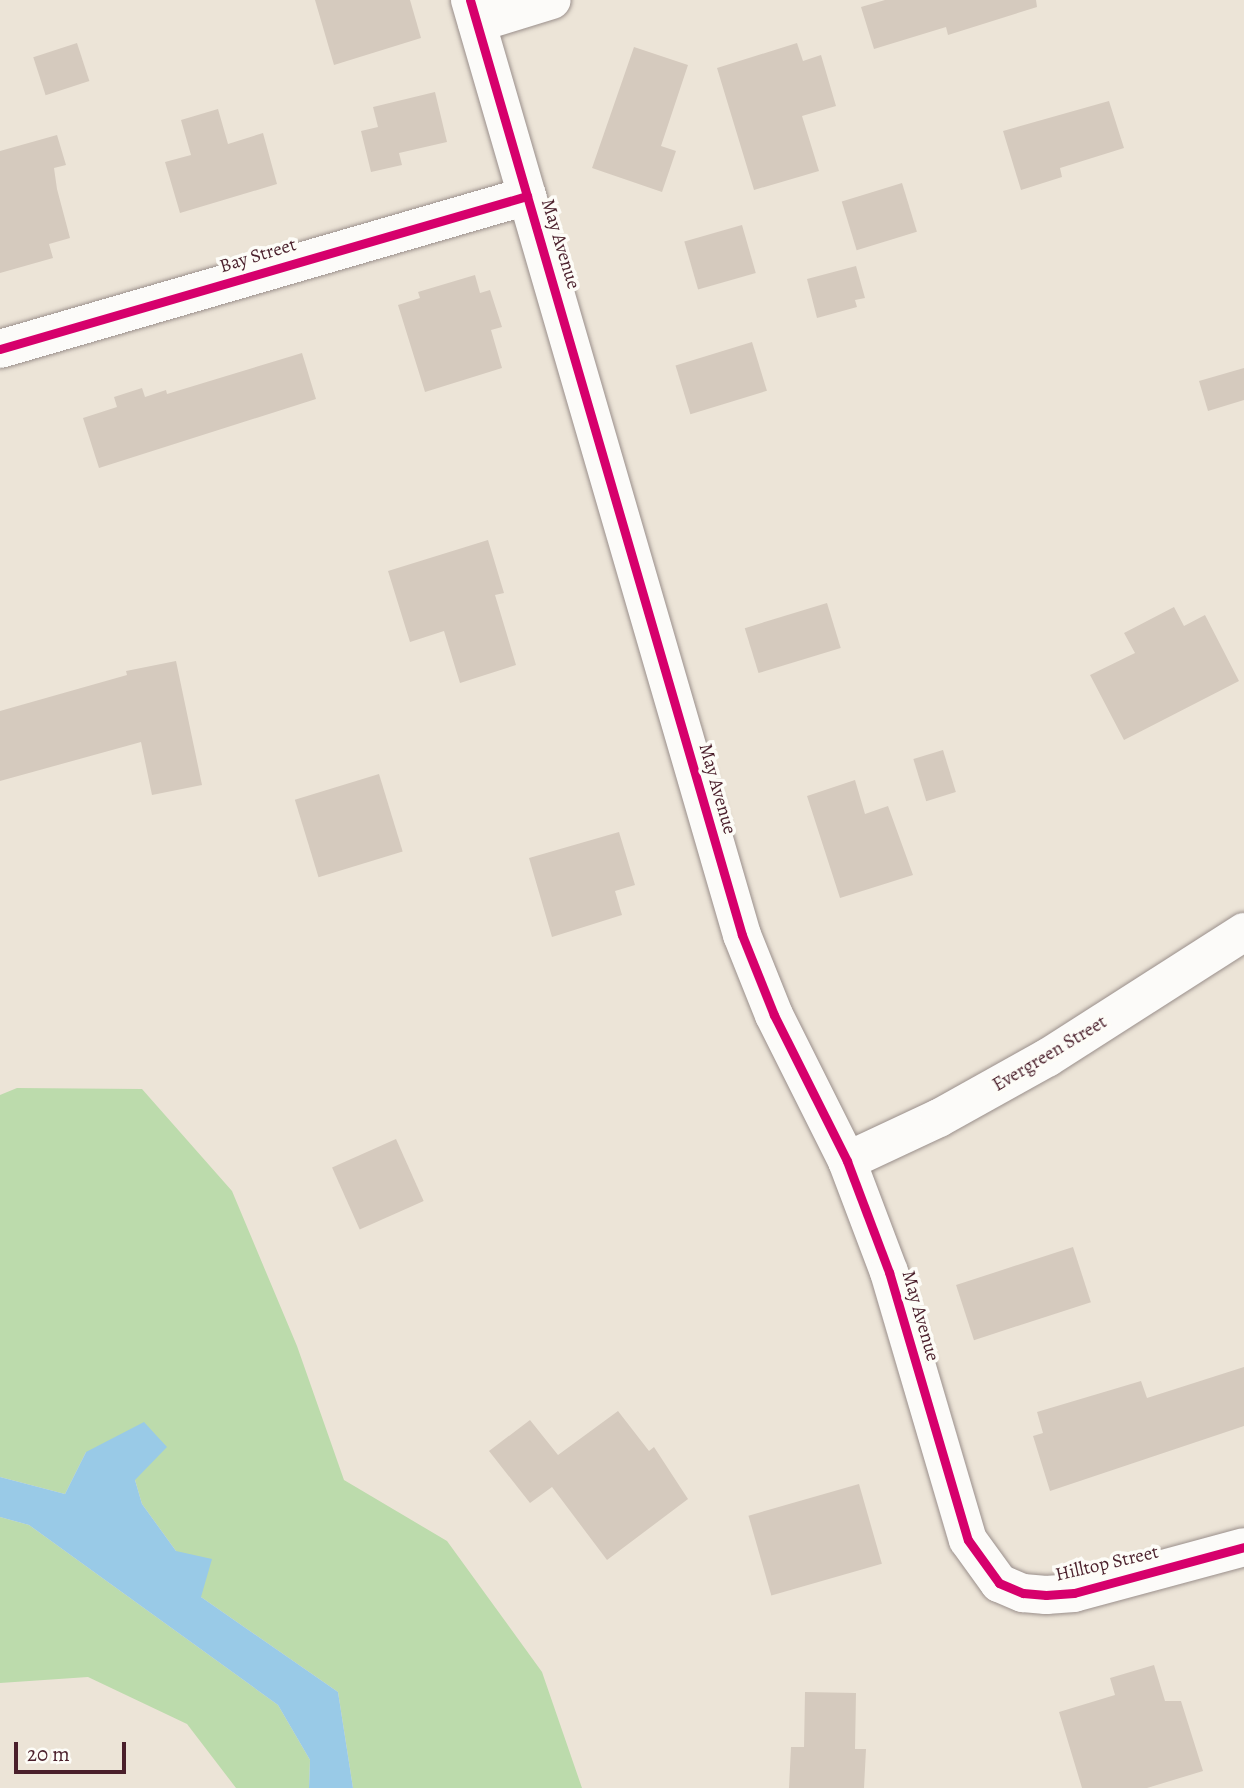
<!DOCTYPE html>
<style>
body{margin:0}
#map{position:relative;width:1244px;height:1788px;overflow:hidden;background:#ece4d7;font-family:Alegreya,serif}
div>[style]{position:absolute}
.green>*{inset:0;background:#bcdbac}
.water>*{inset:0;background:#99cae7}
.building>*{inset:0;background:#d5cabe;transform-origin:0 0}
.roads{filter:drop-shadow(0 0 2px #9a8f8b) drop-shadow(0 0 2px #9a8f8b)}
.minor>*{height:38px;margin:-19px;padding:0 19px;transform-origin:19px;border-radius:19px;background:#fcfbf9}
.cycleway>*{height:9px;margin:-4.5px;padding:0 4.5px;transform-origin:4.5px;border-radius:4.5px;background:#d6006c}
span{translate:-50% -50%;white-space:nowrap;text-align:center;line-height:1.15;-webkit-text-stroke:7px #fdfcf7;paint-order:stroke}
.street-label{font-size:19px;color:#4a1f2b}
.scale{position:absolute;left:14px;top:1742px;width:112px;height:32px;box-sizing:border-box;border:4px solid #4a1f2b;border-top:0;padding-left:9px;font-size:21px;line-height:24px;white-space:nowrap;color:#4a1f2b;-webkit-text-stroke:5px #fdfcf7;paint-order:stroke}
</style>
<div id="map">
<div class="green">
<div style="clip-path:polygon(17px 1088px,142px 1089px,232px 1191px,297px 1346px,344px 1480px,447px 1541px,542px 1672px,582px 1788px,353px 1788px,338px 1692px,201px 1597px,176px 1551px,142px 1504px,135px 1480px,86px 1452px,65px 1494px,0 1477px,0 1095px)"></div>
<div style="clip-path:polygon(0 1517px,29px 1525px,278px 1705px,310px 1760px,309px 1788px,236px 1788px,187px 1724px,88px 1677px,0 1683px)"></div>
</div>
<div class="water">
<div style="clip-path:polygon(144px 1422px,167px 1447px,135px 1480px,142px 1504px,176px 1551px,212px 1559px,201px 1597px,338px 1692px,353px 1788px,309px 1788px,310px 1760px,278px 1705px,29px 1525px,0 1517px,0 1477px,65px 1494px,86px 1452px)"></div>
</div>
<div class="building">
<div style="clip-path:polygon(315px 0,410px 0,421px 38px,334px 65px)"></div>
<div style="clip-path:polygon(885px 0,1036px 0,1037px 7px,948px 35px,946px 27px,874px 49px,861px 7px)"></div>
<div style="left:77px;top:43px;width:40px;height:46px;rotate:72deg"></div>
<div style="clip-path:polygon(797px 43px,803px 61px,821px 55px,836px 106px,802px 116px,819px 171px,754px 190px,717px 68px)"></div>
<div style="clip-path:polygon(634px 47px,688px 65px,661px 146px,676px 151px,662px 192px,592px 168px)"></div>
<div style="clip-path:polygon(435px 92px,447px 142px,399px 153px,402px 165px,371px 172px,361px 131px,378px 127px,373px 107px)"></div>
<div style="clip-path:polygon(1109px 101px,1124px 148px,1060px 168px,1062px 177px,1021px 190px,1003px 131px)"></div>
<div style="clip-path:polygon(218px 109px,228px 144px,263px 133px,277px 184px,180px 213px,165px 162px,191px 155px,181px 120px)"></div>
<div style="clip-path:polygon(57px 135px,66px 165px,54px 168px,57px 189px,70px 238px,49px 244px,53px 258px,0 273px,0 151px)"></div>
<div style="left:902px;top:183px;width:51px;height:63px;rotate:73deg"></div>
<div style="left:742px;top:225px;width:50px;height:60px;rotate:74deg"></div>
<div style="clip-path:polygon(856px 266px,865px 298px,855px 300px,857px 307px,817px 318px,807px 279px)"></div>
<div style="clip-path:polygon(475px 275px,480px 293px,490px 290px,502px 327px,491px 330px,502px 368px,425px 392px,398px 305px,420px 298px,418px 292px)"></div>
<div style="left:752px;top:342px;width:51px;height:80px;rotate:73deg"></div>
<div style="clip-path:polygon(302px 353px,316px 399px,99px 468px,83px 418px,117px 407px,114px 397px,142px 388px,145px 397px,166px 390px,167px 394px)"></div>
<div style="clip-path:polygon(1244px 368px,1244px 400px,1208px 411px,1199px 381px)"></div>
<div style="clip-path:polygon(488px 540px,504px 593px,495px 595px,516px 665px,460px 683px,444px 631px,410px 642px,388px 571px)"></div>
<div style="left:827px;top:603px;width:47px;height:86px;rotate:73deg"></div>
<div style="clip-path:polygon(1174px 607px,1184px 626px,1205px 615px,1239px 681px,1124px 740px,1090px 675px,1135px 653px,1124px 633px)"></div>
<div style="clip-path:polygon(176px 661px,202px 785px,152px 795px,141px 742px,0 781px,0 711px,127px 675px,126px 671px)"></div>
<div style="left:943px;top:750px;width:44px;height:31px;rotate:73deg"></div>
<div style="left:379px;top:774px;width:81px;height:88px;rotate:73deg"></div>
<div style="clip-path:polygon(855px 780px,865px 814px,888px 806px,913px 875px,840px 898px,807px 796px)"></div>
<div style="clip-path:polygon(619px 832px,635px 885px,615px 891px,622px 915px,552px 937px,529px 858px)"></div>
<div style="left:396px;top:1139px;width:68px;height:70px;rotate:66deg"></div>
<div style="left:1073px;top:1247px;width:58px;height:123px;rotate:72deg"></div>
<div style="clip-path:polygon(1244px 1367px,1244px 1426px,1050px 1491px,1033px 1436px,1043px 1433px,1037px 1412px,1141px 1381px,1147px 1398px)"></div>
<div style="clip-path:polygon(618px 1411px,649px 1451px,654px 1447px,688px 1499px,607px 1560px,552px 1487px,530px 1503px,489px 1451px,530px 1420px,558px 1455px)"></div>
<div style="left:859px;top:1484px;width:83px;height:115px;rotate:74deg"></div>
<div style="clip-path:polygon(1154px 1665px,1165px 1701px,1181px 1701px,1203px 1771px,1147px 1788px,1082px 1788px,1059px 1712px,1115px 1695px,1110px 1678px)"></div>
<div style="clip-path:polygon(805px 1692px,856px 1693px,855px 1749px,866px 1749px,864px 1788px,789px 1788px,791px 1747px,804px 1747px)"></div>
</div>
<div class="roads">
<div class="minor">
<div style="left:470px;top:0;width:974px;rotate:73.78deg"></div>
<div style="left:742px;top:935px;width:86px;rotate:68.2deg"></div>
<div style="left:774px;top:1015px;width:163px;rotate:63.4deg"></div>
<div style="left:847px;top:1161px;width:119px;rotate:69.3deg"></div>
<div style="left:889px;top:1272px;width:279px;rotate:73.6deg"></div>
<div style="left:968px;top:1540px;width:53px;rotate:54.2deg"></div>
<div style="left:999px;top:1583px;width:26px;rotate:23deg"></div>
<div style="left:1023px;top:1593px;width:23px;rotate:5deg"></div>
<div style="left:1046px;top:1595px;width:28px;rotate:-4deg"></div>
<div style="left:1074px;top:1593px;width:176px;rotate:-15.1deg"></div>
<div style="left:477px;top:23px;width:78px;rotate:-17deg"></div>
<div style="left:0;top:349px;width:549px;rotate:-16.19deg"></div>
<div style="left:847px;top:1161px;width:102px;rotate:-25.1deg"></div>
<div style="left:939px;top:1118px;width:124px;rotate:-29.1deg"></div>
<div style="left:1047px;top:1058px;width:234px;rotate:-32.6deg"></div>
</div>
</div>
<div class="cycleway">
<div style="left:470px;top:0;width:974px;rotate:73.78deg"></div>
<div style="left:742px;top:935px;width:86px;rotate:68.2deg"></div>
<div style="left:774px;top:1015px;width:163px;rotate:63.4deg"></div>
<div style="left:847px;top:1161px;width:119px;rotate:69.3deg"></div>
<div style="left:889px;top:1272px;width:279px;rotate:73.6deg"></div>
<div style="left:968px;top:1540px;width:53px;rotate:54.2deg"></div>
<div style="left:999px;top:1583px;width:26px;rotate:23deg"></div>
<div style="left:1023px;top:1593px;width:23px;rotate:5deg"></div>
<div style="left:1046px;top:1595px;width:28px;rotate:-4deg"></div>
<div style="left:1074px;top:1593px;width:176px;rotate:-15.1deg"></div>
<div style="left:0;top:349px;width:549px;rotate:-16.19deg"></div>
</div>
<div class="street-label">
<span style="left:560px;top:244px;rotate:73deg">May Avenue</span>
<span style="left:258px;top:256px;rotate:-17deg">Bay Street</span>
<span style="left:717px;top:789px;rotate:74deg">May Avenue</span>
<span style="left:1050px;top:1054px;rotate:-31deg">Evergreen Street</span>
<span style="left:920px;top:1316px;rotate:74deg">May Avenue</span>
<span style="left:1107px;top:1564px;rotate:-13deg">Hilltop Street</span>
</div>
<div class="scale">20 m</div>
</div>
